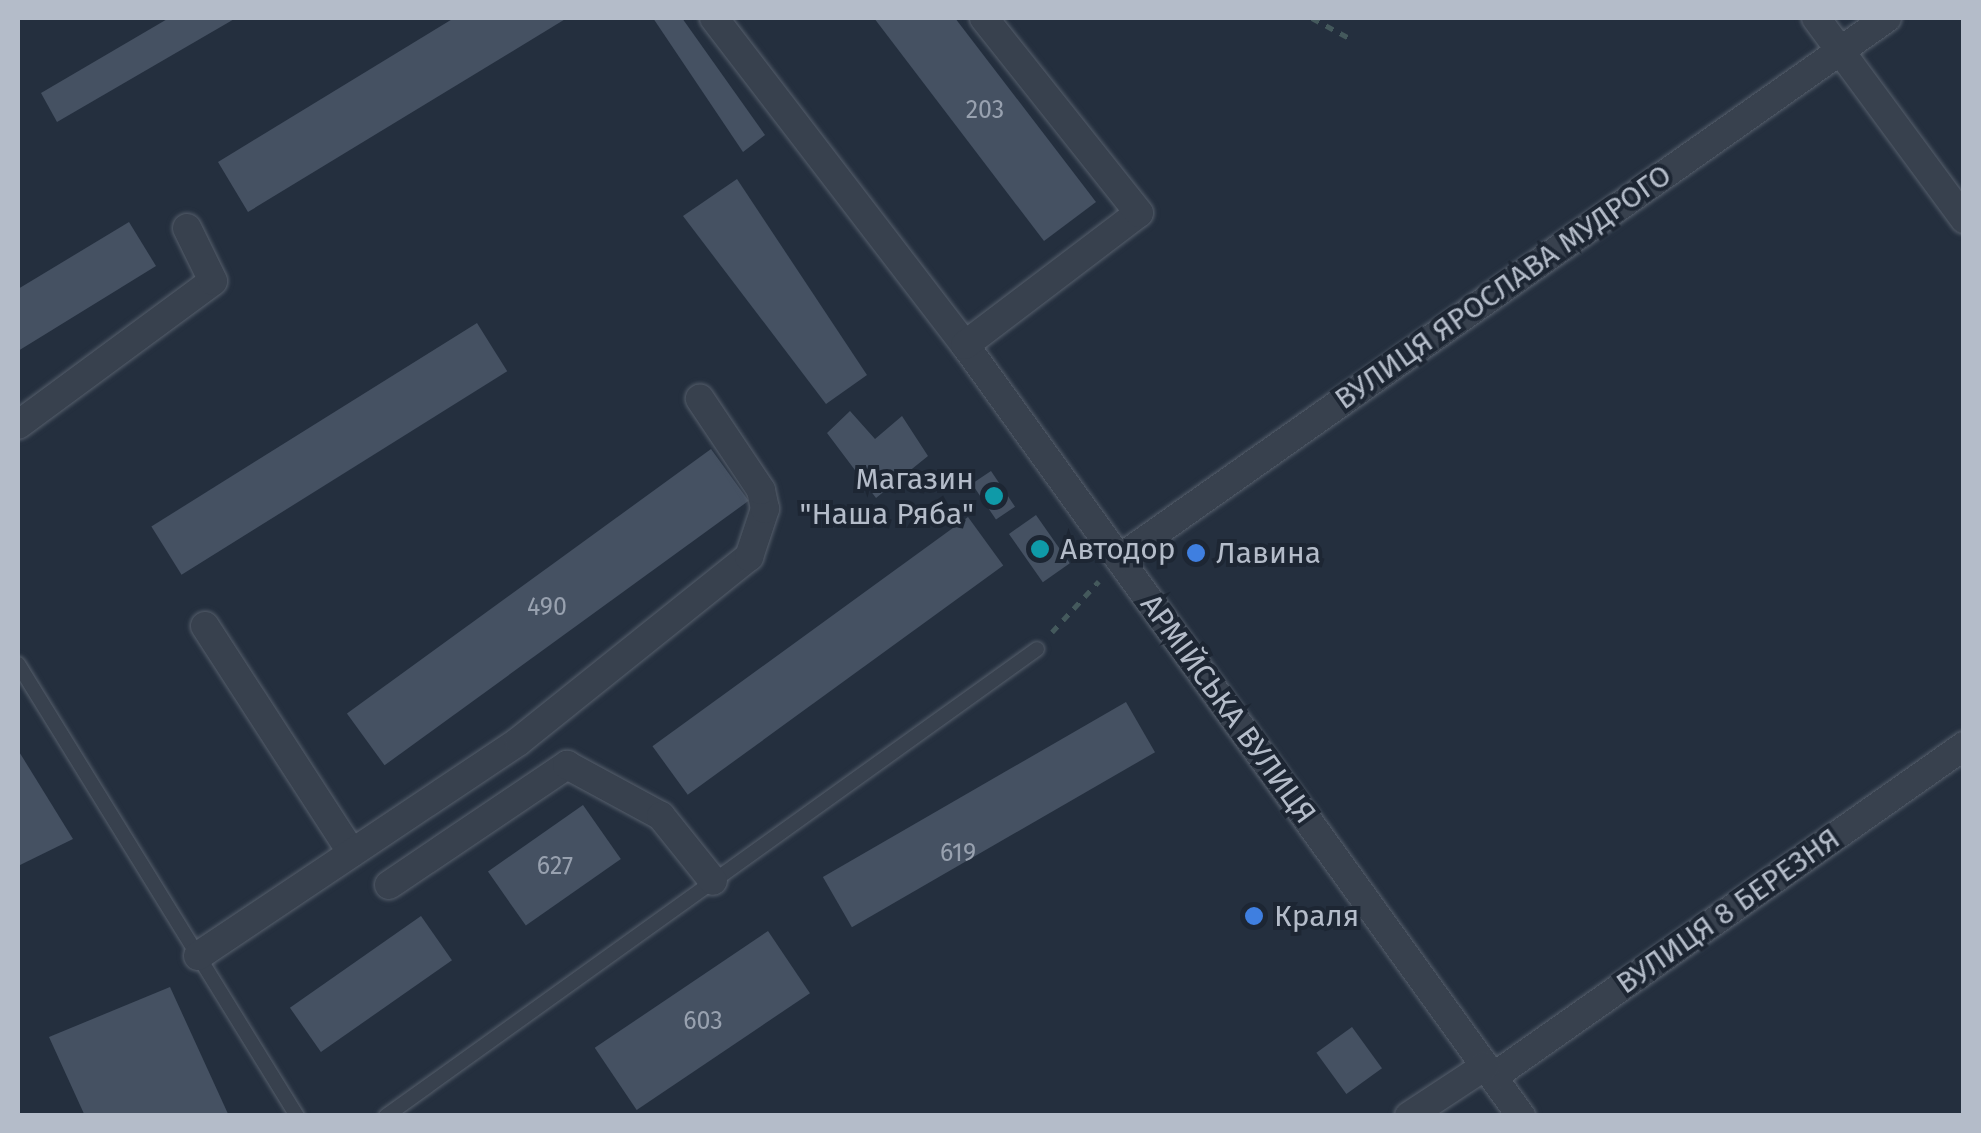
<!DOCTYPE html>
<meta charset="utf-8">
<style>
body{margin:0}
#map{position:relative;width:1981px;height:1133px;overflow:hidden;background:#242f3e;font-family:"Fira Sans",sans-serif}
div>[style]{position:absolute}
.building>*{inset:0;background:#455162;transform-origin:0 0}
.path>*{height:5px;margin-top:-2.5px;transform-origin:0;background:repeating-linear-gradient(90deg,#44595c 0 8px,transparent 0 16px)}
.roads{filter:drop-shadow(0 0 2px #565f6c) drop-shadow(0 0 2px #565f6c)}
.lane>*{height:14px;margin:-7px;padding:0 7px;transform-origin:7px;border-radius:7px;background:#38414e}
.street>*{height:28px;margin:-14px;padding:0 14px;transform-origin:14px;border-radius:14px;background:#38414e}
.dots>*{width:28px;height:28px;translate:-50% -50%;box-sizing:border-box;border:5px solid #1d2633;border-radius:50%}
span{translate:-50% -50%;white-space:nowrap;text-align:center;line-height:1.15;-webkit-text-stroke:8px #1d2633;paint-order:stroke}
.number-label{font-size:25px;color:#98a1af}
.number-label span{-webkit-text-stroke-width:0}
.street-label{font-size:30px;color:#b4bcc9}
.poi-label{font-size:30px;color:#b4bcc9}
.right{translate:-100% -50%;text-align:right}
.left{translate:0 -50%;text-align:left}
.frame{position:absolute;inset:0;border:20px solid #b4bcc9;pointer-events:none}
</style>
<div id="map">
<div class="building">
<div style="clip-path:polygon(169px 18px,236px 18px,57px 122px,41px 93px)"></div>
<div style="clip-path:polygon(454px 18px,567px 18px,248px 212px,218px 162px)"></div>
<div style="clip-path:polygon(653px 18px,682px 18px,765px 135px,743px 152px)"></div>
<div style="clip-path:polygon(874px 18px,955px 18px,1096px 202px,1044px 241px)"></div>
<div style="clip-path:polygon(737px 179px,867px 375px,826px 404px,683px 216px)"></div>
<div style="clip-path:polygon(129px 222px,156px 266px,18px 351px,18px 289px)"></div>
<div style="left:477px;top:323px;width:57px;height:384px;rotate:58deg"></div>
<div style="clip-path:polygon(850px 411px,875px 439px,902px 416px,928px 456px,876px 498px,827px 433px)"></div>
<div style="left:711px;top:449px;width:64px;height:450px;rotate:54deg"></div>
<div style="left:991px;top:471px;width:43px;height:23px;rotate:56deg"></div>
<div style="left:1036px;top:515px;width:59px;height:33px;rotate:55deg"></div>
<div style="left:968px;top:517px;width:60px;height:390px;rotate:54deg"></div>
<div style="left:1126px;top:702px;width:58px;height:350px;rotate:60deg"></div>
<div style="clip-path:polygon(18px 750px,73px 839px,18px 866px)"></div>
<div style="left:583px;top:805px;width:66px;height:116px;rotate:55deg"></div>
<div style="left:421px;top:916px;width:54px;height:160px;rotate:55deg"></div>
<div style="left:768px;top:931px;width:75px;height:209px;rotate:56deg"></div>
<div style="clip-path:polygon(170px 987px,229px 1116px,85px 1116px,49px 1037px)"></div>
<div style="left:1352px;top:1027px;width:51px;height:44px;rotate:54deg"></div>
</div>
<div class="path">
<div style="left:1312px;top:18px;width:47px;rotate:28.2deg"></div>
<div style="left:1052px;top:632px;width:69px;rotate:-47.3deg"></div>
</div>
<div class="roads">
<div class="lane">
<div style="left:18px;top:664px;width:531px;rotate:58.31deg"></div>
<div style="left:386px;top:1116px;width:801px;rotate:-35.65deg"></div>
</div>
<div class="street">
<div style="left:714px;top:18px;width:412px;rotate:52.5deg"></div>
<div style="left:965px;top:345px;width:951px;rotate:54.2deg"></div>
<div style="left:1816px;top:18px;width:250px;rotate:53.6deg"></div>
<div style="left:965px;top:345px;width:218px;rotate:-37.2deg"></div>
<div style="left:1139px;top:213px;width:249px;rotate:-128.5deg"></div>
<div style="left:18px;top:425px;width:242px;rotate:-36.4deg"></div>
<div style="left:213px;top:281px;width:59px;rotate:-116.1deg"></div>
<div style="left:1120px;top:558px;width:938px;rotate:-35.15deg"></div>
<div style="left:205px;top:626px;width:270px;rotate:57.1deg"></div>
<div style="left:389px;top:885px;width:215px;rotate:-34deg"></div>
<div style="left:567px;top:765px;width:107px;rotate:28.5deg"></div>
<div style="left:661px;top:816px;width:83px;rotate:51.3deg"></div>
<div style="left:198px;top:956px;width:386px;rotate:-33.8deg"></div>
<div style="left:519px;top:741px;width:295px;rotate:-38.7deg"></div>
<div style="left:749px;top:557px;width:51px;rotate:-71.6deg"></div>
<div style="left:765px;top:509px;width:19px;rotate:-102deg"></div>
<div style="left:761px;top:490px;width:110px;rotate:-123.8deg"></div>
<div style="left:1493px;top:1077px;width:576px;rotate:-35.1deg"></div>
<div style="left:1409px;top:1116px;width:91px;rotate:-33.3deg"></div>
</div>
</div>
<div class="dots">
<div style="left:994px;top:496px;background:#0f9aa8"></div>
<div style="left:1040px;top:549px;background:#0f9aa8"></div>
<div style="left:1196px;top:553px;background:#3f7fe0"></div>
<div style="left:1254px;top:916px;background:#3f7fe0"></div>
</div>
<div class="number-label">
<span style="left:985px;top:110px">203</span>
<span style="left:547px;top:607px">490</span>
<span style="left:958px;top:853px">619</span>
<span style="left:555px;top:866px">627</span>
<span style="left:703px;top:1021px">603</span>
</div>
<div class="street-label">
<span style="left:1503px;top:287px;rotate:-35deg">ВУЛИЦЯ ЯРОСЛАВА МУДРОГО</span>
<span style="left:1228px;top:709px;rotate:54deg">АРМІЙСЬКА ВУЛИЦЯ</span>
<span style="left:1728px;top:911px;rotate:-35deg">ВУЛИЦЯ 8 БЕРЕЗНЯ</span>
</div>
<div class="poi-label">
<span class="right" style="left:974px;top:496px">Магазин<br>"Наша Ряба"</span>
<span class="left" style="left:1060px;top:549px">Автодор</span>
<span class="left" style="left:1216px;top:553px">Лавина</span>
<span class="left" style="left:1274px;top:916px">Краля</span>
</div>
<div class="frame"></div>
</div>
